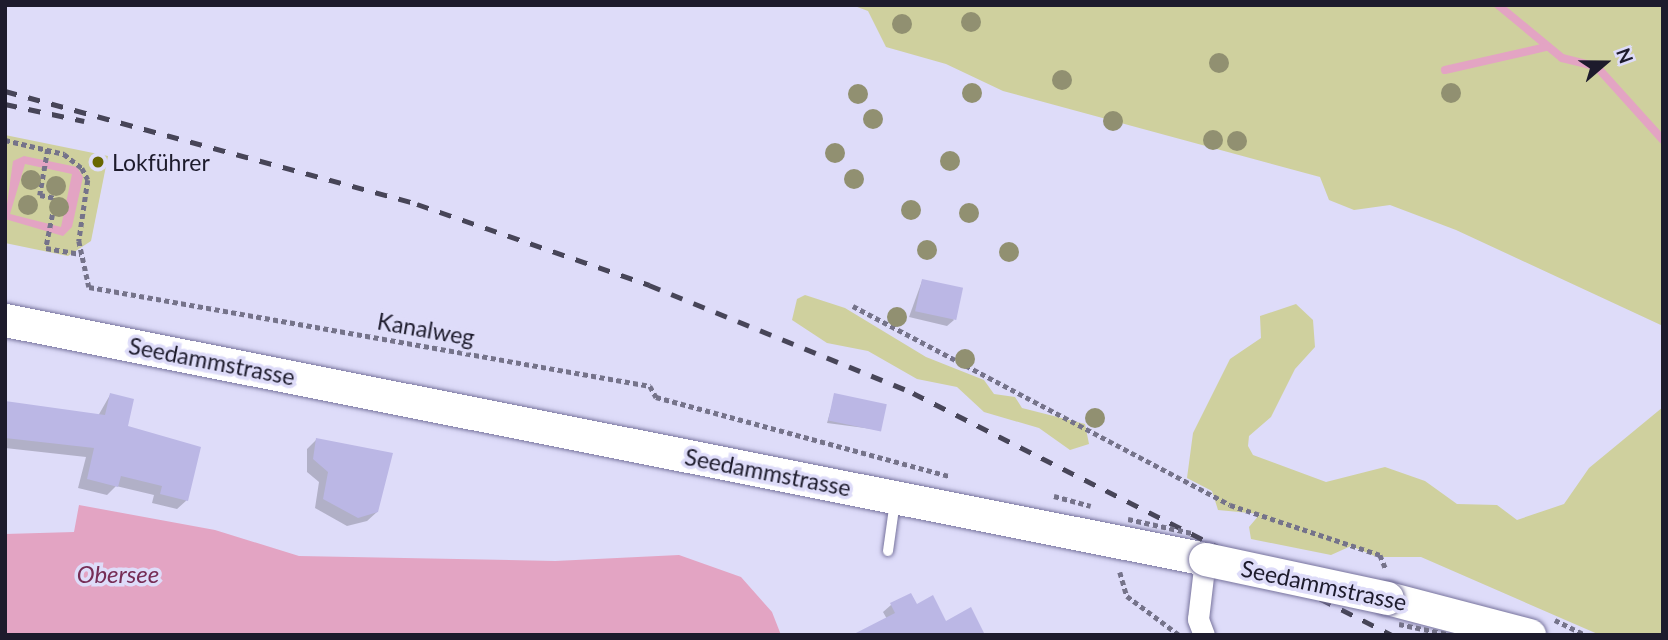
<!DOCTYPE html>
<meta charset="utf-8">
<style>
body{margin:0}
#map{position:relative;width:1668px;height:640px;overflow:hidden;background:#dedcf9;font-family:Lato,sans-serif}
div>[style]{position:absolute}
.green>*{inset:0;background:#cfd09e}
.water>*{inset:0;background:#e3a4c3}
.shadow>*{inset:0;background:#0003}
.stream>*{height:8px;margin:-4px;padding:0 4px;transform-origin:4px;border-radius:4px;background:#e3a4c3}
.building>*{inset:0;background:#bbb7e5;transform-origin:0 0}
.path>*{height:4.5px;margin-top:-2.25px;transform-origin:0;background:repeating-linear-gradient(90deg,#75738a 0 5px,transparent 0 8.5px)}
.roads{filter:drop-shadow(0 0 2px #77739d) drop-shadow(0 0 2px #77739d)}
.lane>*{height:10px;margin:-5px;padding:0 5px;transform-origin:5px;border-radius:5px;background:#fff}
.street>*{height:21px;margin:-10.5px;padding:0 10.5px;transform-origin:10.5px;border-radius:10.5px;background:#fff}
.primary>*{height:33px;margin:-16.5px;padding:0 16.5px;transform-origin:16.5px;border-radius:16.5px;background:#fff}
.rail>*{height:5px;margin-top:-2.5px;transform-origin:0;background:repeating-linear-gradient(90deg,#474558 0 12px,transparent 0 24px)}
.path-bridge>*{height:4.5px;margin-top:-2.25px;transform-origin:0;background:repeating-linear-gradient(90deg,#75738a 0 5px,transparent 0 8.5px)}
.bridges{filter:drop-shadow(0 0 2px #77739d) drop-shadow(0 0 2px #77739d)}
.primary-bridge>*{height:33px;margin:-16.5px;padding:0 16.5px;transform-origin:16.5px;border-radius:16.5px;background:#fff}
.trees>*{width:20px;height:20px;margin:-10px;border-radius:50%;background:#919071}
.dots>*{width:19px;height:19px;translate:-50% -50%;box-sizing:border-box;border:4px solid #dedcf9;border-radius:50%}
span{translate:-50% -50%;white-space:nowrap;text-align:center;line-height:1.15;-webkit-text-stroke:7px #dedcf9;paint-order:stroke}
.poi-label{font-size:23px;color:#1d1b2c}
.left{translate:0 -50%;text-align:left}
.street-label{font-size:23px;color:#1d1b2c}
.water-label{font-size:24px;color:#762d56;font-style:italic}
.frame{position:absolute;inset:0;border:7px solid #1d1b2c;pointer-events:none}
.north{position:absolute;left:1570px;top:28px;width:70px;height:70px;-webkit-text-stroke:5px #dedcf9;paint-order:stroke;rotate:70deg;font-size:19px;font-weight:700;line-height:28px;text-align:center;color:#1d1b2c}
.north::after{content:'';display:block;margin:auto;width:24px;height:32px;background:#1d1b2c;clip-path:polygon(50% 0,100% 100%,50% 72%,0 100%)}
</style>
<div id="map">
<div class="green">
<div style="clip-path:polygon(852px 5px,1663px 5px,1663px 326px,1456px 230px,1390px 205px,1354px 210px,1329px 200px,1320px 177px,1003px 91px,946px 64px,886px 47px,868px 11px)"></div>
<div style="clip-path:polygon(5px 135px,108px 156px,91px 241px,68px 256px,5px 243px)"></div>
<div style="clip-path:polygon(805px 295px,845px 308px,926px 357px,984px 380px,994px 394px,1015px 397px,1022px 408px,1085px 424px,1089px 444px,1070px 450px,1039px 428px,984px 412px,957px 387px,917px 379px,868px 351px,827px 343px,792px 320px,797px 299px)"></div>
<div style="clip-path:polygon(1296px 304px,1313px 320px,1315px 347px,1295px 369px,1271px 417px,1249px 436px,1248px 446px,1253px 455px,1326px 482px,1385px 467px,1425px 481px,1457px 504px,1497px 505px,1517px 520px,1564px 504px,1589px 468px,1663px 407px,1663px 635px,1600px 635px,1421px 557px,1377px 557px,1351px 546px,1331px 555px,1251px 539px,1249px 527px,1260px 514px,1218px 510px,1212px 491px,1187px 478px,1193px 433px,1230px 359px,1261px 338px,1260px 316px)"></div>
</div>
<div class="water">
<div style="clip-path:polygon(evenodd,24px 156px,77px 167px,83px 177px,72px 227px,63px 236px,5px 219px,13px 161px,24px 156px,25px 164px,72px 174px,61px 227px,10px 214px,25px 164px)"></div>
<div style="clip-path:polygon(79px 505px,215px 530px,299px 556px,555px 561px,679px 555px,741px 577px,772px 612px,781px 635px,5px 635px,5px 534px,74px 532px)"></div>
</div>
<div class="shadow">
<div style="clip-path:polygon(922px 281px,954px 320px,947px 326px,909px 317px)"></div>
<div style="clip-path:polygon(110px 395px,126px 427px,187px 500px,177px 509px,152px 503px,154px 495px,116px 486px,107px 495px,78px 488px,86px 457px,5px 448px,5px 404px,98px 416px)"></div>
<div style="clip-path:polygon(835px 395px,880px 430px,827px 423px)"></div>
<div style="clip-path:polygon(316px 440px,377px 512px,367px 521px,347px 526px,315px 508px,319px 482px,307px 472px,307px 449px)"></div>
<div style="clip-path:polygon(910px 595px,916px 606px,946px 623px,989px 635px,867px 635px,887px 619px,883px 612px,891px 605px)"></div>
</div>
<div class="stream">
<div style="left:1498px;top:5px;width:83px;rotate:39.6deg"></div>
<div style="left:1562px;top:58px;width:36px;rotate:14deg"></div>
<div style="left:1597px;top:67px;width:98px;rotate:47.9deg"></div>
<div style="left:1445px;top:70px;width:104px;rotate:-12.8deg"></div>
</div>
<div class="building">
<div style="left:922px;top:279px;width:42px;height:33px;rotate:12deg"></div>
<div style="clip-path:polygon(110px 393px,134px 399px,128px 426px,201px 447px,188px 501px,160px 494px,162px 486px,121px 476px,118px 487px,87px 479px,94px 448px,5px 438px,5px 401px,105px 415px)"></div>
<div style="left:834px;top:393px;width:54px;height:28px;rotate:12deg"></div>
<div style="clip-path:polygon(316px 438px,393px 453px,378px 512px,358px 518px,323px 499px,328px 472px,313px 459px)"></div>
<div style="clip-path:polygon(911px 593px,917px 604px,933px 595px,946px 621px,971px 607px,985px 635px,852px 635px,895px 613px,890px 603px)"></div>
</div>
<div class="path">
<div style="left:5px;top:140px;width:61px;rotate:13.3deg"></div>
<div style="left:64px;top:154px;width:23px;rotate:38deg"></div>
<div style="left:82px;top:168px;width:13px;rotate:63deg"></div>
<div style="left:88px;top:180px;width:62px;rotate:98.4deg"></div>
<div style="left:79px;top:241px;width:47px;rotate:77.7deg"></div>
<div style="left:89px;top:287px;width:570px;rotate:10.01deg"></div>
<div style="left:650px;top:386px;width:13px;rotate:61deg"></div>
<div style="left:656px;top:397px;width:303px;rotate:15.1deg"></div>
<div style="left:48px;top:149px;width:47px;rotate:99.9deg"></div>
<div style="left:40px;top:195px;width:16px;rotate:11deg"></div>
<div style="left:56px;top:198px;width:51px;rotate:101.3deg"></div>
<div style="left:46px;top:248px;width:35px;rotate:10deg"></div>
<div style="left:853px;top:306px;width:426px;rotate:27.8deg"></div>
<div style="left:1230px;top:505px;width:158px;rotate:18.4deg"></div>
<div style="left:1380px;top:555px;width:15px;rotate:67deg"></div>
<div style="left:1054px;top:496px;width:38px;rotate:15deg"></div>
<div style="left:1120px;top:572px;width:25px;rotate:74deg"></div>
<div style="left:1127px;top:596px;width:64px;rotate:36.7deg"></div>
<div style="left:1555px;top:620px;width:34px;rotate:26deg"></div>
</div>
<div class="roads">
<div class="lane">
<div style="left:888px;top:551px;width:50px;rotate:-82deg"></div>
</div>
<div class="street">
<div style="left:1204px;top:635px;width:17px;rotate:-111deg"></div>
<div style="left:1198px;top:619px;width:60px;rotate:-83.3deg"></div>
</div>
<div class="primary">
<div style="left:5px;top:320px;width:1224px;rotate:11.26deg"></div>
<div style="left:1387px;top:598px;width:147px;rotate:14.6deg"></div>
</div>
</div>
<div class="rail">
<div style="left:5px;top:91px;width:427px;rotate:15.3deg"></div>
<div style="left:417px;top:204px;width:246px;rotate:19.2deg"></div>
<div style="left:649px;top:285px;width:285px;rotate:22.2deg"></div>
<div style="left:913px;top:393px;width:537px;rotate:26.8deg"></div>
<div style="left:5px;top:104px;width:81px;rotate:12.1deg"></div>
</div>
<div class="path-bridge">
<div style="left:1128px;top:519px;width:65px;rotate:12.5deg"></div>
<div style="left:1399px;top:624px;width:49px;rotate:11.8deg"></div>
</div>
<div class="bridges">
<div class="primary-bridge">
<div style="left:1205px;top:559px;width:186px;rotate:12.1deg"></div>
</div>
</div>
<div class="trees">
<div style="left:971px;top:22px"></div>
<div style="left:902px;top:24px"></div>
<div style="left:1219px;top:63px"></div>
<div style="left:1062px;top:80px"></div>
<div style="left:972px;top:93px"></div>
<div style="left:1451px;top:93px"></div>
<div style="left:858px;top:94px"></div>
<div style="left:873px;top:119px"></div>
<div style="left:1113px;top:121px"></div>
<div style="left:1213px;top:140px"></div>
<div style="left:1237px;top:141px"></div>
<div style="left:835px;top:153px"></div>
<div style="left:950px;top:161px"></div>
<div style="left:854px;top:179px"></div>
<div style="left:31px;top:180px"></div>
<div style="left:56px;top:186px"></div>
<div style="left:28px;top:205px"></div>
<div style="left:59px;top:207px"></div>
<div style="left:911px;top:210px"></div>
<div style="left:969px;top:213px"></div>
<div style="left:927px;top:250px"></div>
<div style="left:1009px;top:252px"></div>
<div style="left:897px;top:317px"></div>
<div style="left:965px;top:359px"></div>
<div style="left:1095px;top:418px"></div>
</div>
<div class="dots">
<div style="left:98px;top:162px;background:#686600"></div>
</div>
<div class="poi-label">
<span class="left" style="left:112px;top:162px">Lokführer</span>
</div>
<div class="street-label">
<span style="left:426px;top:329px;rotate:10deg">Kanalweg</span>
<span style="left:212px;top:361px;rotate:11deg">Seedammstrasse</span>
<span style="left:768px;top:472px;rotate:11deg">Seedammstrasse</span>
<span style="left:1324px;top:585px;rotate:12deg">Seedammstrasse</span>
</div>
<div class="water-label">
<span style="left:118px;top:574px">Obersee</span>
</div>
<div class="frame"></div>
<div class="north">N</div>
</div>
